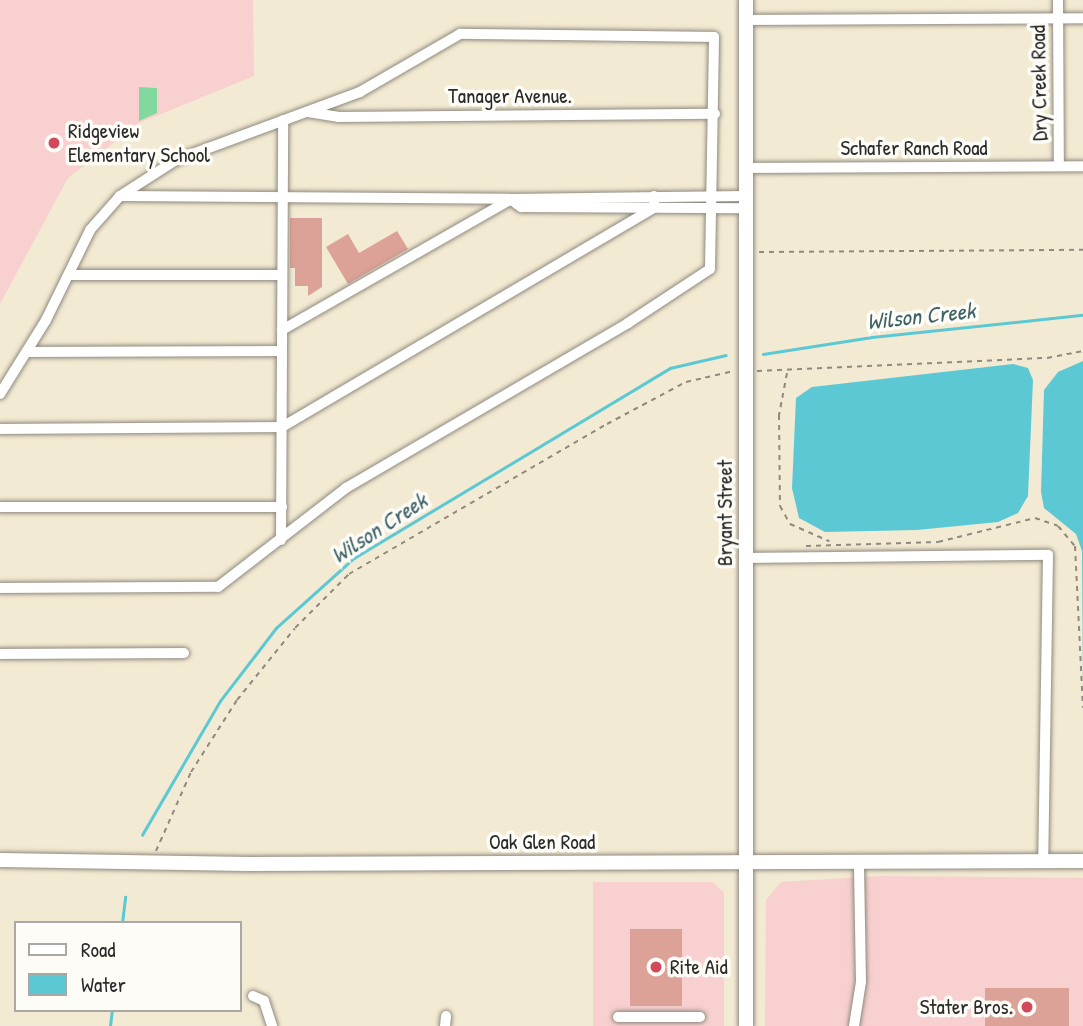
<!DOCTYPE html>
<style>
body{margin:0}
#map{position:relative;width:1083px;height:1026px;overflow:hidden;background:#f3ead3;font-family:"Patrick Hand",sans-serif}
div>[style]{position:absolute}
.built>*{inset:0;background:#f7d0cf}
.green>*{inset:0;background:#81d99e}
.water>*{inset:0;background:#5cc8d4}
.stream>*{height:2.5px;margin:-1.25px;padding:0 1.25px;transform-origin:1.25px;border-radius:1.25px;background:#5cc8d4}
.building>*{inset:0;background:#dca197;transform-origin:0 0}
.path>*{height:2px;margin-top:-1px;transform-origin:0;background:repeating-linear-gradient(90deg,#8f8a7f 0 5px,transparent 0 10px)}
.roads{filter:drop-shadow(0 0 2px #8f8a7f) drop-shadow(0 0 2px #8f8a7f)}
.minor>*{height:10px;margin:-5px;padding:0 5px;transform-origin:5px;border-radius:5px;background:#fff}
.major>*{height:14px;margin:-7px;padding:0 7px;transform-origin:7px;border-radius:7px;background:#fff}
.dots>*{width:19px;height:19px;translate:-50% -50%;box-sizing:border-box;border:4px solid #fdfcf7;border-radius:50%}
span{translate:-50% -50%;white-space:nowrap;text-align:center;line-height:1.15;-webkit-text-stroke:7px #fdfcf7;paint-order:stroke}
.street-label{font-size:21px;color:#2b2b2b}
.poi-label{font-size:21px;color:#2b2b2b}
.left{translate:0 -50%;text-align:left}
.right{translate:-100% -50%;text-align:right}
.water-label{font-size:23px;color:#3c6266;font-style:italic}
.legend{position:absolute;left:14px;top:921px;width:228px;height:91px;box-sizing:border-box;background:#fdfcf7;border:2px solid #a9a8a5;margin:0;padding:9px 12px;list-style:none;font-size:21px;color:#2b2b2b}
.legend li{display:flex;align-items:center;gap:14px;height:35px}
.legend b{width:35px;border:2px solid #a9a8a5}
</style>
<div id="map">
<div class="built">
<div style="clip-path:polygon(0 0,253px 0,254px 76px,139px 123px,68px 178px,0 304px)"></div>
<div style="clip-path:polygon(880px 876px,1083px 878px,1083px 1026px,765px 1026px,766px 900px,781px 882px)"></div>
<div style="clip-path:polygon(593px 882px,713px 882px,724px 893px,724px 1026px,593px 1026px)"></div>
</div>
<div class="green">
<div style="clip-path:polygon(139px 87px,157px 88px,157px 113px,139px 121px)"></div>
</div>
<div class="water">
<div style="clip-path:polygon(1083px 361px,1083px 695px,1082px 551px,1076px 534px,1044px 508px,1041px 492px,1044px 390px,1058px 372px)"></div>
<div style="clip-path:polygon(1013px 364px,1028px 368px,1033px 380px,1028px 496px,1018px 513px,998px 522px,917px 530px,825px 532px,799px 518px,792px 488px,796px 398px,812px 387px)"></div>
</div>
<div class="stream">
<div style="left:763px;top:354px;width:110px;rotate:-8.9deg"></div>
<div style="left:872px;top:337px;width:212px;rotate:-6deg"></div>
<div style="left:142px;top:835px;width:155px;rotate:-59.8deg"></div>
<div style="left:220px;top:701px;width:92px;rotate:-52.5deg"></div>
<div style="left:276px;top:628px;width:105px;rotate:-41.9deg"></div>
<div style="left:354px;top:558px;width:369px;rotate:-31deg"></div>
<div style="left:670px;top:368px;width:57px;rotate:-13.1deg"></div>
<div style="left:122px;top:923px;width:26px;rotate:-83deg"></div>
<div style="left:110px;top:1026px;width:16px;rotate:-83deg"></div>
</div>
<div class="building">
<div style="clip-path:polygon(290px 218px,322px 218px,322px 287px,308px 296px,308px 286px,295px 286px,295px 268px,290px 268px)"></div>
<div style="clip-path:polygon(397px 231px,408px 249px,348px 284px,326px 247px,348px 234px,359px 253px)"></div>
<div style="left:630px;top:929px;width:52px;height:77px"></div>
<div style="left:1069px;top:988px;width:38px;height:84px;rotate:90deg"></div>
</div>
<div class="path">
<div style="left:759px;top:252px;width:324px;rotate:-0.4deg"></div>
<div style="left:757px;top:371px;width:290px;rotate:-2.6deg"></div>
<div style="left:1047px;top:358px;width:37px;rotate:-11deg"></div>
<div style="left:787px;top:373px;width:43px;rotate:100.8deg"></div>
<div style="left:779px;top:415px;width:91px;rotate:89.4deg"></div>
<div style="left:780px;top:506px;width:21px;rotate:61deg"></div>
<div style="left:790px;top:524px;width:43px;rotate:23.6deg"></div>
<div style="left:806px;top:546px;width:132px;rotate:-1.7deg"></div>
<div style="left:938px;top:542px;width:100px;rotate:-13.9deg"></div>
<div style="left:1035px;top:518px;width:24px;rotate:19deg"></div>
<div style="left:1058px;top:526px;width:26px;rotate:50deg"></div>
<div style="left:1075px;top:546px;width:162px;rotate:87.2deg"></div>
<div style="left:156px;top:851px;width:86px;rotate:-66.1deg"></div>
<div style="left:191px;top:772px;width:85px;rotate:-57.4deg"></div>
<div style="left:237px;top:700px;width:92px;rotate:-51.1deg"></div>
<div style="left:295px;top:628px;width:76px;rotate:-45deg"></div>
<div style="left:349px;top:574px;width:298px;rotate:-30.2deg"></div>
<div style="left:607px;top:424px;width:89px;rotate:-28deg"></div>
<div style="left:686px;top:382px;width:49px;rotate:-12.9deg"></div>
</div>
<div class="roads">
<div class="minor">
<div style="left:1058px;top:0;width:166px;rotate:89.7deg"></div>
<div style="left:746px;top:20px;width:337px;rotate:-0.3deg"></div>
<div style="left:308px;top:112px;width:30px;rotate:9deg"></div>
<div style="left:338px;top:117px;width:377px;rotate:-0.5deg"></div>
<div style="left:746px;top:168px;width:337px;rotate:-0.3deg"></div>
<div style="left:510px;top:199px;width:14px;rotate:36deg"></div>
<div style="left:521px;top:207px;width:225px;rotate:0.3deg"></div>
<div style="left:69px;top:275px;width:213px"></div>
<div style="left:282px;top:330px;width:260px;rotate:-29.7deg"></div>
<div style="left:27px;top:352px;width:255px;rotate:-0.2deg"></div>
<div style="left:0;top:394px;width:87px;rotate:-58.1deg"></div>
<div style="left:46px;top:320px;width:100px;rotate:-63.9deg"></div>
<div style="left:90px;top:230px;width:45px;rotate:-48.6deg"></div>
<div style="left:120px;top:196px;width:390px;rotate:0.4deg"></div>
<div style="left:510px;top:199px;width:236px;rotate:-0.7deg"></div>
<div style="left:0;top:429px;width:282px;rotate:-0.4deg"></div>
<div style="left:282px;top:427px;width:432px;rotate:-30.5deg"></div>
<div style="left:654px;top:208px;width:12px;rotate:-90deg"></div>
<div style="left:0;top:507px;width:282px"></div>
<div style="left:281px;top:540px;width:420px;rotate:-89.7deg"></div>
<div style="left:746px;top:558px;width:302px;rotate:-0.6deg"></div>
<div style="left:1048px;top:555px;width:306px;rotate:90.9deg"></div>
<div style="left:0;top:588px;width:218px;rotate:-0.3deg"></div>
<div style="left:218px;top:587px;width:162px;rotate:-37.7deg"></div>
<div style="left:346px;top:488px;width:327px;rotate:-30.3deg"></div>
<div style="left:628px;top:323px;width:98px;rotate:-33.4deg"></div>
<div style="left:710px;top:269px;width:232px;rotate:-89deg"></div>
<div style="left:714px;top:37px;width:254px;rotate:-179.3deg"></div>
<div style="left:460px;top:34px;width:116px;rotate:149.9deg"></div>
<div style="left:360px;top:92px;width:196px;rotate:159.7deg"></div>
<div style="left:176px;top:160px;width:67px;rotate:147.3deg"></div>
<div style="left:0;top:654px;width:184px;rotate:-0.3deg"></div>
<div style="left:253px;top:996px;width:12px;rotate:24deg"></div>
<div style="left:264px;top:1001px;width:26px;rotate:72deg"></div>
<div style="left:618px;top:1017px;width:82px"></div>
<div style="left:445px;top:1026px;width:10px;rotate:-84deg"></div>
<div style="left:854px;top:1026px;width:45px;rotate:-81deg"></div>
<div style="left:861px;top:982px;width:120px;rotate:-91deg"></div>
</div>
<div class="major">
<div style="left:746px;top:0;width:1026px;rotate:90deg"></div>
<div style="left:0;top:860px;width:248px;rotate:0.9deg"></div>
<div style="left:248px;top:864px;width:835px;rotate:-0.21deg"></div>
</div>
</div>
<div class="dots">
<div style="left:54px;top:143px;background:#d1495b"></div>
<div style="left:656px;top:967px;background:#d1495b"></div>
<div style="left:1027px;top:1007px;background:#d1495b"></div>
</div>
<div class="street-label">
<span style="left:1039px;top:83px;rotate:-91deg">Dry Creek Road</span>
<span style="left:510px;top:96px">Tanager Avenue.</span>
<span style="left:914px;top:148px">Schafer Ranch Road</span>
<span style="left:725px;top:513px;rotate:-90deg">Bryant Street</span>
<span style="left:542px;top:842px">Oak Glen Road</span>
</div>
<div class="poi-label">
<span class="left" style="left:68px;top:143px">Ridgeview<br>Elementary School</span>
<span class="left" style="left:670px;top:967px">Rite Aid</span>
<span class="right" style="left:1013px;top:1007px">Stater Bros.</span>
</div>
<div class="water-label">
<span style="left:921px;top:316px;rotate:-6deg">Wilson Creek</span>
<span style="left:379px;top:528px;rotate:-33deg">Wilson Creek</span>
</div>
<ul class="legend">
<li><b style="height:9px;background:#fff"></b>Road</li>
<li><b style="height:19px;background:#5cc8d4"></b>Water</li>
</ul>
</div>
